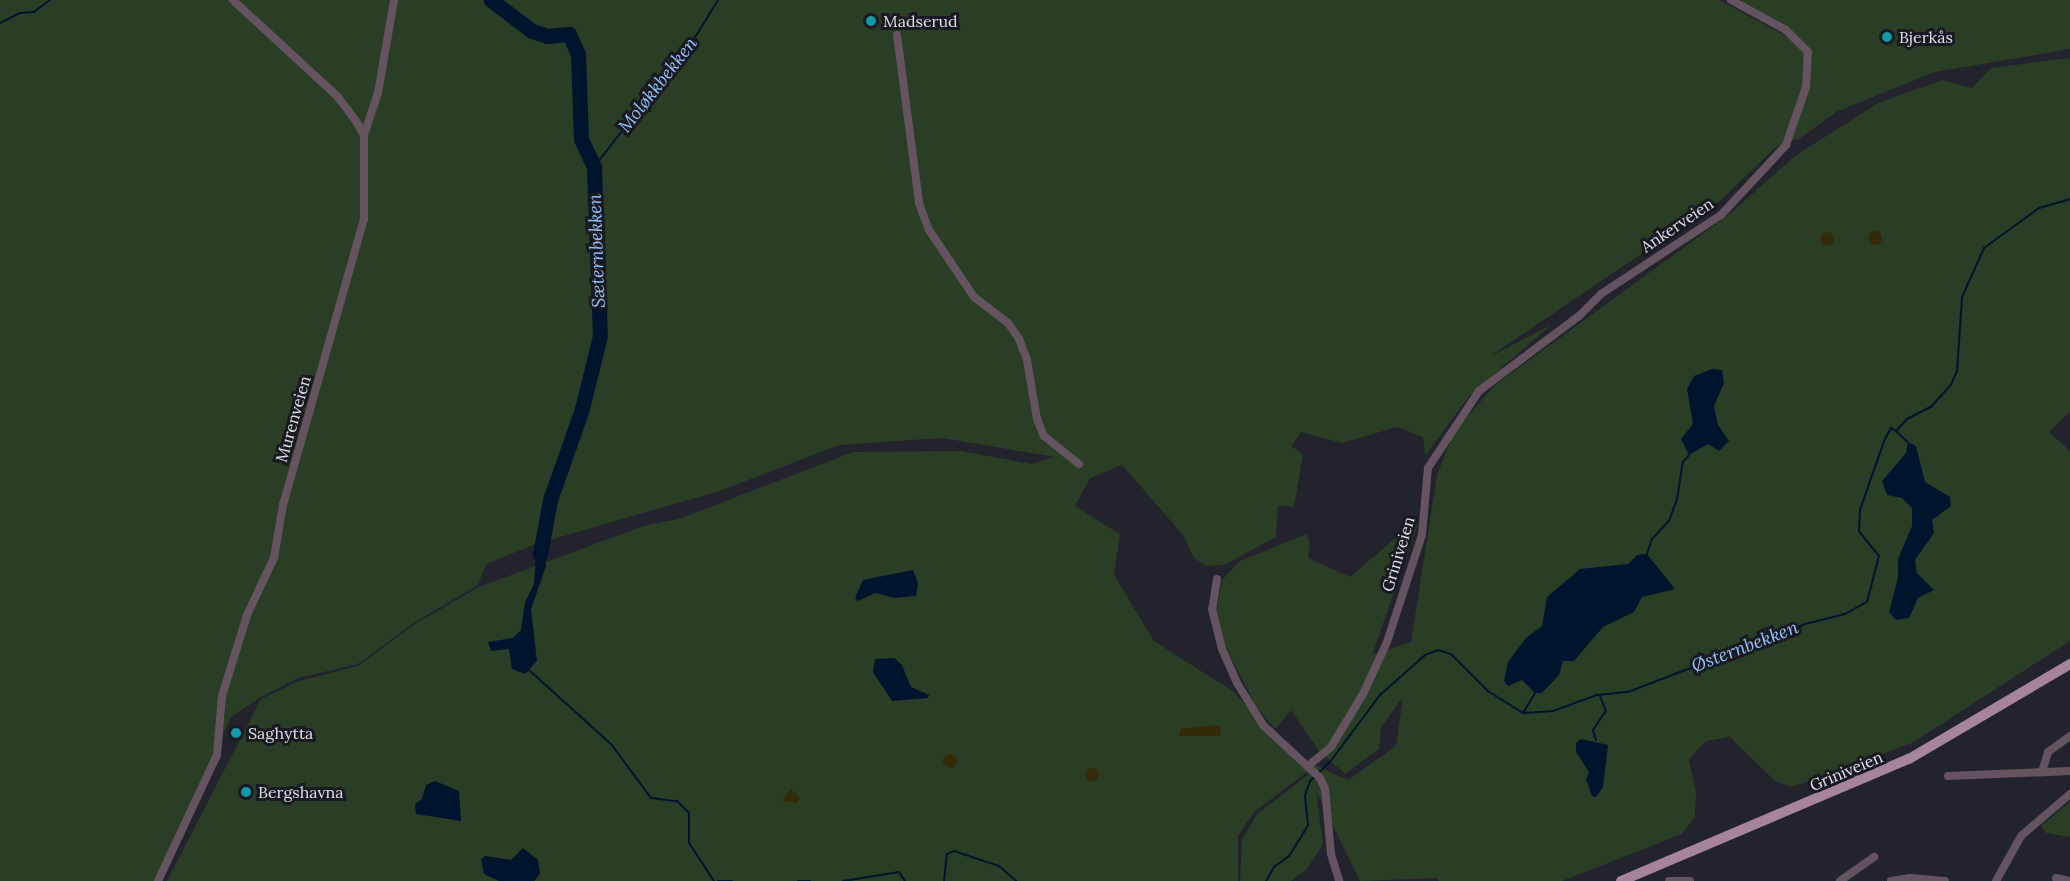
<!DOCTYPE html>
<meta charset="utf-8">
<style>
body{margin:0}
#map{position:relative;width:2070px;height:881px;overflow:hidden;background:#22232c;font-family:Lora,serif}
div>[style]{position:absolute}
.green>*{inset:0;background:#293e25}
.sand>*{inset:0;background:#332a09}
.round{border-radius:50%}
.water>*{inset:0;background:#00142e}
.stream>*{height:2px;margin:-1px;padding:0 1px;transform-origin:1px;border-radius:1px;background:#00142e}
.river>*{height:15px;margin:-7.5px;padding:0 7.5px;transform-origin:7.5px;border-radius:7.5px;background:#00142e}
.minor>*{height:8px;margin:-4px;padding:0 4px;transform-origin:4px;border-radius:4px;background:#655460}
.major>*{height:10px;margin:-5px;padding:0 5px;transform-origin:5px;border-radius:5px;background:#a6849c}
.dots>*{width:16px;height:16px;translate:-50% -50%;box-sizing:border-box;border:3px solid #191922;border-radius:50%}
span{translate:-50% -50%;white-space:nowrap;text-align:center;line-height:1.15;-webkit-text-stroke:6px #191922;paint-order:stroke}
.poi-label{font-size:16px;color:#e0e1e7}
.left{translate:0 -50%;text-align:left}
.street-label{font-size:16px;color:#e0e1e7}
.water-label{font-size:18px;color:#94c3f9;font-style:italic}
</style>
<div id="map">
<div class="green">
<div style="clip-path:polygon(0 0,1719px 0,1794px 40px,1747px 8px,1742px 0,2070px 0,2070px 49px,1935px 72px,1836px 112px,1799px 139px,1777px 146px,1721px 200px,1489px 357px,1551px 325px,1470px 395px,1425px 456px,1423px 437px,1397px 427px,1342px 443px,1301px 432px,1291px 446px,1303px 454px,1294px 507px,1278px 505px,1276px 537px,1224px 565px,1206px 566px,1194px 558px,1183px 535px,1122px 465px,1090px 478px,1075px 506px,1120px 534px,1114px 575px,1154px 641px,1234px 692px,1289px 753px,1348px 780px,1396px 746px,1403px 697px,1381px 727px,1379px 749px,1345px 774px,1318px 750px,1291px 710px,1275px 729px,1256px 706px,1224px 644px,1216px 613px,1222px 580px,1240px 561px,1306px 534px,1310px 543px,1308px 558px,1350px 577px,1413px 523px,1418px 524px,1372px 655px,1411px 642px,1437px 475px,1454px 432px,1495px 385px,1727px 216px,1795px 156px,1878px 103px,1942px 80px,1972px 88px,1991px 68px,2070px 58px,2070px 412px,2049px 432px,2070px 451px,2070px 641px,1912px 743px,1792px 787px,1775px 781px,1730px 737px,1706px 741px,1689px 759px,1696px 793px,1695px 817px,1682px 834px,1562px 881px,1439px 881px,1437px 878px,1360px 881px,1316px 791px,1323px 844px,1307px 869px,1291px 881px,1240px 881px,1242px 840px,1257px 814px,1308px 775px,1307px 772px,1254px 812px,1238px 836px,1238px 881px,167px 881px,261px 699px,299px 681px,358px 666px,415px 624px,479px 587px,643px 526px,679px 519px,853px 452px,961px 451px,1031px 464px,1055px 457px,942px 438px,839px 445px,723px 490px,536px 544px,486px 564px,478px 585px,415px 622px,358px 664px,298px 678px,261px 697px,231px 717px,156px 881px,0 881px)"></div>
<div style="clip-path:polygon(2070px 802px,2070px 837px,2046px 833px,2041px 826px)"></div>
</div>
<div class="sand">
<div class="round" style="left:1868px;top:231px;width:14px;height:14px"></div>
<div class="round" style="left:1820px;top:232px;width:14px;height:14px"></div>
<div style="clip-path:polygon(1213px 725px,1221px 727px,1220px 736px,1179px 736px,1181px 729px)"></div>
<div class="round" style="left:943px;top:754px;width:14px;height:14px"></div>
<div class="round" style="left:1085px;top:768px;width:14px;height:14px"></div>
<div style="clip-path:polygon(791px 789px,800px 798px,797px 803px,782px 801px)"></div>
</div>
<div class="water">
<div style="clip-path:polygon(1712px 369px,1722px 370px,1724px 383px,1714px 406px,1718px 425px,1729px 441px,1719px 451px,1708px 444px,1689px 455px,1681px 439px,1693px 424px,1687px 389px,1694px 376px)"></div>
<div style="clip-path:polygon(1908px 442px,1916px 446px,1925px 482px,1950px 497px,1951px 506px,1932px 520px,1934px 533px,1915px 560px,1917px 573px,1934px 590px,1918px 598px,1909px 618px,1896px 620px,1889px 612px,1898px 578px,1898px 559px,1912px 526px,1912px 508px,1902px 498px,1887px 495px,1882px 481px,1906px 453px)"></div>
<div style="clip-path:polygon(545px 553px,546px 566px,531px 609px,537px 661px,525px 674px,512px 669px,509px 649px,491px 651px,488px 642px,513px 638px,521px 630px,525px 602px,534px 584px,536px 556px)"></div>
<div style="clip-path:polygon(1647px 554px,1675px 589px,1642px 597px,1634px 612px,1603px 627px,1574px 661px,1563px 661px,1559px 675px,1542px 693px,1535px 693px,1522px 680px,1508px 686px,1504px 681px,1508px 662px,1526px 638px,1542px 626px,1547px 597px,1580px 569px,1628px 564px,1637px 555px)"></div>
<div style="clip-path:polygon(913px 570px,918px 583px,916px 596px,894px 598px,875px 593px,858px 601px,855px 598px,863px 580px)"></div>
<div style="clip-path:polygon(894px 658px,902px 665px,911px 687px,929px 695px,928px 698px,892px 701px,873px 672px,875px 659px)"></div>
<div style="clip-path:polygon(1581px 739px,1608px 745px,1603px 787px,1596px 797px,1592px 796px,1586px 779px,1589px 772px,1576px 752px,1576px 743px)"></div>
<div style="clip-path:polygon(435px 781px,459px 791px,461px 821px,416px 814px,415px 804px,422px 799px,426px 785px)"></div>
<div style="clip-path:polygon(523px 848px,538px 860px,540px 874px,534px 881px,499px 881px,484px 874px,481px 859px,485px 856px,511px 860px)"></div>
</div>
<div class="stream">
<div style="left:0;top:23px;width:22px;rotate:-27deg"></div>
<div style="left:20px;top:13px;width:14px;rotate:-4deg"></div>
<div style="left:34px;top:12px;width:20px;rotate:-37deg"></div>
<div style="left:594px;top:167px;width:168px;rotate:-52.2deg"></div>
<div style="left:697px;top:34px;width:40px;rotate:-58deg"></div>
<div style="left:1896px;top:431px;width:16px;rotate:43deg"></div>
<div style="left:1647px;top:554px;width:16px;rotate:-72deg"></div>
<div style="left:1652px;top:539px;width:25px;rotate:-47deg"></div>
<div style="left:1669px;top:521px;width:23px;rotate:-70deg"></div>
<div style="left:1677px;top:499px;width:37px;rotate:-81deg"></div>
<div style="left:1683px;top:462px;width:9px;rotate:-49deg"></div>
<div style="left:529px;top:670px;width:110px;rotate:42.1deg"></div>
<div style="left:611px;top:744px;width:67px;rotate:53.5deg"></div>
<div style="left:651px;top:798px;width:26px;rotate:7deg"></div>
<div style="left:677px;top:801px;width:17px;rotate:45deg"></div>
<div style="left:689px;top:813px;width:30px;rotate:90deg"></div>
<div style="left:689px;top:843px;width:45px;rotate:56.7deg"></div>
<div style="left:1523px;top:713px;width:23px;rotate:-59deg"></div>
<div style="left:1596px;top:740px;width:10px;rotate:-107deg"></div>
<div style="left:1593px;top:730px;width:23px;rotate:-56deg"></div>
<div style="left:1606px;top:711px;width:16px;rotate:-112deg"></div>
<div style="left:718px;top:881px;width:14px"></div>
<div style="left:798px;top:881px;width:12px"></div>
<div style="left:843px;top:881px;width:57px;rotate:-9.1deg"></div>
<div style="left:899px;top:872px;width:11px;rotate:56deg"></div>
<div style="left:944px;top:881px;width:27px;rotate:-84deg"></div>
<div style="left:947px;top:854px;width:8px;rotate:-23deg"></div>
<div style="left:954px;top:851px;width:47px;rotate:18.4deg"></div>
<div style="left:999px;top:866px;width:23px;rotate:41deg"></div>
<div style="left:1266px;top:881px;width:16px;rotate:-60deg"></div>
<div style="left:1274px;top:867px;width:19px;rotate:-36deg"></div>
<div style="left:1289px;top:856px;width:36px;rotate:-58deg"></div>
<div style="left:1308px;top:825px;width:30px;rotate:-96deg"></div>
<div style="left:1305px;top:795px;width:15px;rotate:-70deg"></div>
<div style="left:1310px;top:781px;width:28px;rotate:-44deg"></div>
<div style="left:1330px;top:762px;width:84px;rotate:-53.3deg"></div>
<div style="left:1380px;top:695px;width:60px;rotate:-41.6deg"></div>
<div style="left:1425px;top:655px;width:14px;rotate:-21deg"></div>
<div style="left:1438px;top:650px;width:14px;rotate:17deg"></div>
<div style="left:1451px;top:654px;width:52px;rotate:45deg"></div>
<div style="left:1488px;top:691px;width:41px;rotate:32.2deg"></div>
<div style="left:1523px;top:713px;width:30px;rotate:-4deg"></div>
<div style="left:1553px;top:711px;width:47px;rotate:-20deg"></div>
<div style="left:1597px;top:695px;width:31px;rotate:-6deg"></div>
<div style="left:1628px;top:692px;width:190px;rotate:-21deg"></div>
<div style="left:1805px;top:624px;width:41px;rotate:-14deg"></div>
<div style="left:1845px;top:614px;width:25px;rotate:-29deg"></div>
<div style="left:1867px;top:602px;width:48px;rotate:-75.4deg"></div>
<div style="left:1879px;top:556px;width:32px;rotate:-129deg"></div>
<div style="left:1859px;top:531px;width:21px;rotate:-87deg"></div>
<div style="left:1860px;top:510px;width:73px;rotate:-70.8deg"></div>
<div style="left:1884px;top:441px;width:15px;rotate:-62deg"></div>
<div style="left:1891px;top:428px;width:6px;rotate:31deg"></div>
<div style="left:1896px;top:431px;width:16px;rotate:-47deg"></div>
<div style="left:1907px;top:419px;width:27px;rotate:-27deg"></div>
<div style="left:1931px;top:407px;width:30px;rotate:-48deg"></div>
<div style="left:1951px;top:385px;width:15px;rotate:-67deg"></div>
<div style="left:1957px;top:371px;width:74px;rotate:-86.1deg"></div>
<div style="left:1962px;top:297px;width:54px;rotate:-65.8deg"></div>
<div style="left:1984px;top:248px;width:68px;rotate:-36deg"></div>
<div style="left:2039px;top:208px;width:32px;rotate:-16deg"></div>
</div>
<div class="river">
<div style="left:491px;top:0;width:51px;rotate:37.1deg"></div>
<div style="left:532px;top:31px;width:16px;rotate:18deg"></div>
<div style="left:547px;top:36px;width:22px;rotate:-5deg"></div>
<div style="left:569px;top:34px;width:22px;rotate:66deg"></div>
<div style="left:578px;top:54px;width:85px;rotate:88deg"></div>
<div style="left:581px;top:139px;width:31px;rotate:65deg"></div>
<div style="left:594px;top:167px;width:169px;rotate:88deg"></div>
<div style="left:600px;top:336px;width:75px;rotate:103.9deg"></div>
<div style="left:582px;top:409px;width:96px;rotate:109.4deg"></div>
<div style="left:550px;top:500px;width:55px;rotate:100.5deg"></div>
</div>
<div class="minor">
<div style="left:897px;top:35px;width:169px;rotate:82.5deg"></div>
<div style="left:919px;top:203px;width:29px;rotate:70deg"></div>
<div style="left:929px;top:230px;width:81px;rotate:56.1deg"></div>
<div style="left:974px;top:297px;width:43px;rotate:37.4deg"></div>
<div style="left:1008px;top:323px;width:19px;rotate:55deg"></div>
<div style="left:1019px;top:339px;width:22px;rotate:69deg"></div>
<div style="left:1027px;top:360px;width:60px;rotate:80.4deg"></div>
<div style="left:1037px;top:419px;width:18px;rotate:68deg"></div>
<div style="left:1044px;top:436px;width:45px;rotate:38.7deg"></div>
<div style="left:364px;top:135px;width:44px;rotate:-71.6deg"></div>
<div style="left:378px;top:93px;width:94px;rotate:-80.2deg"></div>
<div style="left:1217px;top:579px;width:30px;rotate:99deg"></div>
<div style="left:1212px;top:609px;width:41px;rotate:76deg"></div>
<div style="left:1222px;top:649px;width:37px;rotate:66deg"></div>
<div style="left:1237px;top:683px;width:49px;rotate:58.2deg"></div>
<div style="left:1263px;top:725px;width:78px;rotate:42.9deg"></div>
<div style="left:1320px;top:778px;width:12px;rotate:66deg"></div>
<div style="left:1325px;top:789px;width:65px;rotate:84.7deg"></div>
<div style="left:1331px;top:854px;width:28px;rotate:73deg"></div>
<div style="left:1309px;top:765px;width:28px;rotate:-39deg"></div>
<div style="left:1331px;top:747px;width:62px;rotate:-58.9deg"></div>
<div style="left:1363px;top:694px;width:57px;rotate:-65.2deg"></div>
<div style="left:1387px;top:642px;width:113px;rotate:-71.9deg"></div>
<div style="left:1422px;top:535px;width:67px;rotate:-84.9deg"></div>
<div style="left:1428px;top:468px;width:92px;rotate:-56.5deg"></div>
<div style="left:1479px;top:391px;width:125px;rotate:-36.9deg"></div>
<div style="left:1579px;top:316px;width:31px;rotate:-45deg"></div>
<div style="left:1601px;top:294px;width:144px;rotate:-33.4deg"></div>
<div style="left:1721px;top:215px;width:96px;rotate:-47.1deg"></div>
<div style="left:1786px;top:145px;width:61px;rotate:-71deg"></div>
<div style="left:1806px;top:87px;width:35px;rotate:-87deg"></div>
<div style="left:1808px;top:52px;width:31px;rotate:-135deg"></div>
<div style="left:1786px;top:30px;width:63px;rotate:-151.4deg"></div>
<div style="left:2042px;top:772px;width:21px;rotate:-73deg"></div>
<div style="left:2048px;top:752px;width:27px;rotate:-36deg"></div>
<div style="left:1948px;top:776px;width:122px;rotate:-2.3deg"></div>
<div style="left:2056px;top:878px;width:13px;rotate:13deg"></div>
<div style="left:158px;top:881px;width:139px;rotate:-64.9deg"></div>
<div style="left:217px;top:755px;width:59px;rotate:-85.2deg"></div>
<div style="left:222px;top:696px;width:85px;rotate:-72.8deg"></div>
<div style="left:247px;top:615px;width:63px;rotate:-64.7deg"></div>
<div style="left:274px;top:558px;width:54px;rotate:-80.4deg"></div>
<div style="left:283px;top:505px;width:297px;rotate:-74.2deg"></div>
<div style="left:364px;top:219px;width:84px;rotate:-90deg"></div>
<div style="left:364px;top:135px;width:16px;rotate:-120deg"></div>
<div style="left:356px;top:121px;width:30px;rotate:-127deg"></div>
<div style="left:338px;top:97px;width:143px;rotate:-137.3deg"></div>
<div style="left:1669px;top:881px;width:21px"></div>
<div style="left:1840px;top:881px;width:42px;rotate:-35.2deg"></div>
<div style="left:1891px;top:881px;width:19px;rotate:-9deg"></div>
<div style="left:1910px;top:878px;width:35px;rotate:5deg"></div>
<div style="left:1996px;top:881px;width:51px;rotate:-60.9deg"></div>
<div style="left:2021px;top:836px;width:65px;rotate:-40.6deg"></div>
</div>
<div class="major">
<div style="left:1621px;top:881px;width:313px;rotate:-23deg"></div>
<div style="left:1909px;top:759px;width:187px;rotate:-30.5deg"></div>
</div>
<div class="dots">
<div style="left:871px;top:21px;background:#0f9aa8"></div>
<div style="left:1887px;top:37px;background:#0f9aa8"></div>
<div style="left:236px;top:733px;background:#0f9aa8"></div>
<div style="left:246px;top:792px;background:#0f9aa8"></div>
</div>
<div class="poi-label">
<span class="left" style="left:883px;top:21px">Madserud</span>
<span class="left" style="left:1899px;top:37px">Bjerkås</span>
<span class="left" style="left:248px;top:733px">Saghytta</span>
<span class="left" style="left:258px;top:792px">Bergshavna</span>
</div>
<div class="street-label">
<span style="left:1677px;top:225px;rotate:-34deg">Ankerveien</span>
<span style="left:293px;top:419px;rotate:-74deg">Murenveien</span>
<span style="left:1398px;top:554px;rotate:-73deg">Griniveien</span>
<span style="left:1846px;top:771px;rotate:-23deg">Griniveien</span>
</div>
<div class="water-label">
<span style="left:658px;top:85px;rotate:-52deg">Moløkkbekken</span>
<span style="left:597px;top:251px;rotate:-92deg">Sæternbekken</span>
<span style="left:1745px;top:647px;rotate:-21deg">Østernbekken</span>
</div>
</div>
